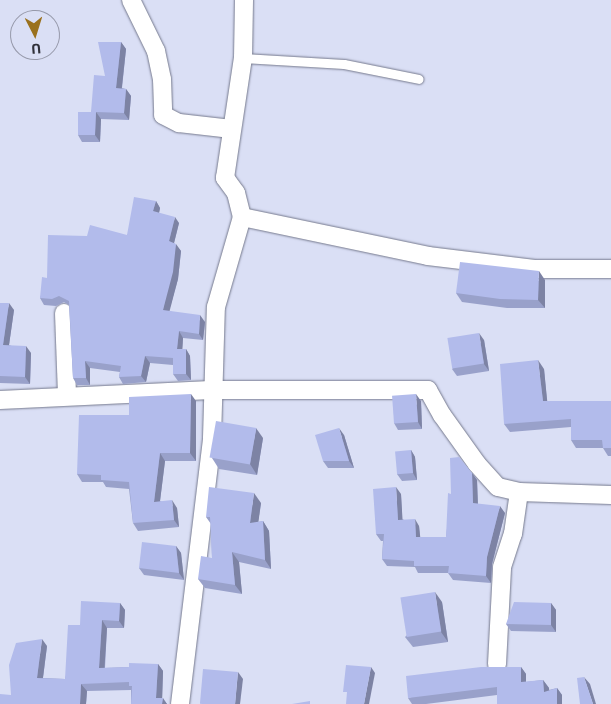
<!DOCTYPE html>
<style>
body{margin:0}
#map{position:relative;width:611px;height:704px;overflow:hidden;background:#dadff5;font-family:"Exo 2",sans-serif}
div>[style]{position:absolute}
.roads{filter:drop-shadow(0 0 1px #75798d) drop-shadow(0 0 1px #75798d)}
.service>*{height:9px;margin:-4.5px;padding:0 4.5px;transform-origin:4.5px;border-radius:4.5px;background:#fff}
.minor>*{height:18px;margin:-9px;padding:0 9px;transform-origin:9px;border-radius:9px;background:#fff}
.wall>*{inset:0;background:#99a1ca}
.shaded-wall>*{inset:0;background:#7d83a4}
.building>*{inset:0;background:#b2bbeb;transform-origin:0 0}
span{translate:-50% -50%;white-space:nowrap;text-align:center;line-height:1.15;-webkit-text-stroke:4px #dadff5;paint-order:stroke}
.north{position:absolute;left:10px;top:10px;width:50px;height:50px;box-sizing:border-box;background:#dadff5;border:1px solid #9699aa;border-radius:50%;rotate:175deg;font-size:14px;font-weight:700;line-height:20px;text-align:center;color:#2f3039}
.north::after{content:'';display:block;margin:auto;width:18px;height:22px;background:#9a711e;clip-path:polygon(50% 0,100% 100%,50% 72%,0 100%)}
</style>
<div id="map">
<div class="roads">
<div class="service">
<div style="left:243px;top:58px;width:101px;rotate:3.4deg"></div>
<div style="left:344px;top:64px;width:76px;rotate:11.3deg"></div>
</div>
<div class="minor">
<div style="left:131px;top:0;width:57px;rotate:63.9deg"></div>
<div style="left:156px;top:51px;width:29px;rotate:78deg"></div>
<div style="left:162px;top:79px;width:36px;rotate:88deg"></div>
<div style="left:163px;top:115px;width:18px;rotate:27deg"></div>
<div style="left:179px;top:123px;width:53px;rotate:6.5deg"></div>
<div style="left:242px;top:217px;width:190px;rotate:11.8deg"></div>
<div style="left:428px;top:256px;width:109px;rotate:6.9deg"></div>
<div style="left:536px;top:269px;width:75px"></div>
<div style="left:64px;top:313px;width:82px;rotate:87.9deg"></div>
<div style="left:0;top:400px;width:211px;rotate:-2.7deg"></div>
<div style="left:211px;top:390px;width:217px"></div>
<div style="left:428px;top:390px;width:29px;rotate:61deg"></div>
<div style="left:442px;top:415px;width:60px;rotate:54.5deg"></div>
<div style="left:477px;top:464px;width:31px;rotate:48deg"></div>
<div style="left:498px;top:487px;width:22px;rotate:13deg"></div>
<div style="left:519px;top:492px;width:92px;rotate:1.9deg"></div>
<div style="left:497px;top:664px;width:97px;rotate:-87deg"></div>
<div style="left:502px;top:567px;width:35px;rotate:-72deg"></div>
<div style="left:513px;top:534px;width:42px;rotate:-81.9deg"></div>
<div style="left:180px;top:704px;width:268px;rotate:-83.1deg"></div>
<div style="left:212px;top:438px;width:131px;rotate:-88.3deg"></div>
<div style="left:216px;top:307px;width:94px;rotate:-73.9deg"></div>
<div style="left:242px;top:217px;width:25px;rotate:-104deg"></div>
<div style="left:236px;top:193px;width:19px;rotate:-126deg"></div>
<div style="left:225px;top:178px;width:121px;rotate:-81.5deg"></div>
<div style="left:243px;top:58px;width:58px;rotate:-89deg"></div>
</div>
</div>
<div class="wall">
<div style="clip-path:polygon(121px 42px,126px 49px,122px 88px,126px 89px,131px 96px,129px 120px,101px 119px,100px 142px,82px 142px,78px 135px,91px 112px,105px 76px)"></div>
<div style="clip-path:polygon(156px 201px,160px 208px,159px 213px,179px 223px,174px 243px,181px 251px,178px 279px,169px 311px,205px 322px,203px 340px,183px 338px,182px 349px,186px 349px,190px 356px,191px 380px,178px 381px,173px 374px,173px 365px,150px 363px,146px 382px,123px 384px,119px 377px,120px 372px,90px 368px,90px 385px,77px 385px,73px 378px,69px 305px,64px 302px,56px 306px,44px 305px,40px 298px,47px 278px,87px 236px,127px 235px)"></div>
<div style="clip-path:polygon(545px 280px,545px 308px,507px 308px,462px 302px,456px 293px)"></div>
<div style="clip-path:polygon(0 303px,14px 310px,9px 345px,31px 353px,30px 384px,0 383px)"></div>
<div style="clip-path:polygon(484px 340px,489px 371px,457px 376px,452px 369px)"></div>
<div style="clip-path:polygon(544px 369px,547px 401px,611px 401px,611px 456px,608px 456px,603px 448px,576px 448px,571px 440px,571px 427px,510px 432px,504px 424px)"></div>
<div style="clip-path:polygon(196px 401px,196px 461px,165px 461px,160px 501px,177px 508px,179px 527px,138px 531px,133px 523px,129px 489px,106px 487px,103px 482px,82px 482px,77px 474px,129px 415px)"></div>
<div style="clip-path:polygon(421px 401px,422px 429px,398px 430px,394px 423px)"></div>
<div style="clip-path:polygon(344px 435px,354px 468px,328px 468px,323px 461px)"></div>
<div style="clip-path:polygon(263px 438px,257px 475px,219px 469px,212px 458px)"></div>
<div style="clip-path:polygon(411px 450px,415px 457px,417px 480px,402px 481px,397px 474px)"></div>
<div style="clip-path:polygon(472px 473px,477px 480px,478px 504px,505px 513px,492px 564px,491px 583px,453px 580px,448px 573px,418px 573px,415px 567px,387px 566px,382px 559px,383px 541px,381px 541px,376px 534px,401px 494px,402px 519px,419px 526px,420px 537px,446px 537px,451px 494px)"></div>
<div style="clip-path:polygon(261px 503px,258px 522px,263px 521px,269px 531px,271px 569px,239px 562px,242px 594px,205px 588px,198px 579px,212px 558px,211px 524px,206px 517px)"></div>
<div style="clip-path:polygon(176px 546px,181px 553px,184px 580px,144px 575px,139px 568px)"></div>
<div style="clip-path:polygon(442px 602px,448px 642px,413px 647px,405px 637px)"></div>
<div style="clip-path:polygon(120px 603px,125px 610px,124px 628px,107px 628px,105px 668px,129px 667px,158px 664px,163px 671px,162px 698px,167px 704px,131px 704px,131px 690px,87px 691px,86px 704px,0 704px,11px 695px,47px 646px,43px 678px,65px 679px,80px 625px)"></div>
<div style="clip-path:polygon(551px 603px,556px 610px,556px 632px,511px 631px,506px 624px)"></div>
<div style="clip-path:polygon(521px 667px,526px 674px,526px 682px,543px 680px,549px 688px,549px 690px,557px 688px,562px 695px,497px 695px,426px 704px,412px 704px,408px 698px)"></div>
</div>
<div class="shaded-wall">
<div style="clip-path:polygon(121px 42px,126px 49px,121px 95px,116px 88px)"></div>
<div style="clip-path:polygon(126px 89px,131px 96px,129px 120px,124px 113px)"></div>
<div style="clip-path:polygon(96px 112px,101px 119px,100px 142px,95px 135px)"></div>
<div style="clip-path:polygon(156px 201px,160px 208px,158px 218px,153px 211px)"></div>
<div style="clip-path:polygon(175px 217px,179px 223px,173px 247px,169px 241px)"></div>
<div style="clip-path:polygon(176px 244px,181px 251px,178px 279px,168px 317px,163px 310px)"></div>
<div style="clip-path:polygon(539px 271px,545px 280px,545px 308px,538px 300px)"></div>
<div style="clip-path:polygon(9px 303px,14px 310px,8px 352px,3px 345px)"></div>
<div style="clip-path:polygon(200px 315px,205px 322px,203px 340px,199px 334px)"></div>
<div style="clip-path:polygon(179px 331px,183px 338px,182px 356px,177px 349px)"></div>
<div style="clip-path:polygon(479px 333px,484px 340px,489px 371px,484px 364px)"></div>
<div style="clip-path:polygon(26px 346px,31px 353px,30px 384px,25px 377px)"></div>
<div style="clip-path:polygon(186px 349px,190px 356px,191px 380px,186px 374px)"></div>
<div style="clip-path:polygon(145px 356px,150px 363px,146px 382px,141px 376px)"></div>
<div style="clip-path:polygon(538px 360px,544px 369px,548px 409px,543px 401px)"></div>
<div style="clip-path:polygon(85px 361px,90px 368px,90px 385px,86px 378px)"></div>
<div style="clip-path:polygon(191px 394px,196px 401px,196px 461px,190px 453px)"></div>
<div style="clip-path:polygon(416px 394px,421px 401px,422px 429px,418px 422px)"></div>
<div style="clip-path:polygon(256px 428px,263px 438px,257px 475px,250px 464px)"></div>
<div style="clip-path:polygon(339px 428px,344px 435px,354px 468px,349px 461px)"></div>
<div style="clip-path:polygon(411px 450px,415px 457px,417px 480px,413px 473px)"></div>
<div style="clip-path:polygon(160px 453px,165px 461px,159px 509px,154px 502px)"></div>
<div style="clip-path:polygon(472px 473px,477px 480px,478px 510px,473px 503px)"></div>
<div style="clip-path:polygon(396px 487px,401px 494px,403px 527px,398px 520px)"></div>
<div style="clip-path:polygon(254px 493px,261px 503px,257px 532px,250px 523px)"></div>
<div style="clip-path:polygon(172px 500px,177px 508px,179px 527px,174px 520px)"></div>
<div style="clip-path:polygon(500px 506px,505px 513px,492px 564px,491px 583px,486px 576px,487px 557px)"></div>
<div style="clip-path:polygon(415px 519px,419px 526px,421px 544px,416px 537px)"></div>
<div style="clip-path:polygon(263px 521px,269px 531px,271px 569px,265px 560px)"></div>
<div style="clip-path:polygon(176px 546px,181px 553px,184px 580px,179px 573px)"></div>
<div style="clip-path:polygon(232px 552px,239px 562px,242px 594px,235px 585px)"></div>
<div style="clip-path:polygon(435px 592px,442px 602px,448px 642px,441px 632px)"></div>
<div style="clip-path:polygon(120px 603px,125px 610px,124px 628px,119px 621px)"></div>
<div style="clip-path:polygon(551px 603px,556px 610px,556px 632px,551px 625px)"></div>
<div style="clip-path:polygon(102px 620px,107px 628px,104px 675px,99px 668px)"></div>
<div style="clip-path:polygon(42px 639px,47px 646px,42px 685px,37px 678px)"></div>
<div style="clip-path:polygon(158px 664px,163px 671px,162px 704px,156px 698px)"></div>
<div style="clip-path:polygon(371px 667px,375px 673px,369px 704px,364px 704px)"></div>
<div style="clip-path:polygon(521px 667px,526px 674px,526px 690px,521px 682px)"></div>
<div style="clip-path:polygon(238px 672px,243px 679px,240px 704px,235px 704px)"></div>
<div style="clip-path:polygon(584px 677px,590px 684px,596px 704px,593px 704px)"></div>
<div style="clip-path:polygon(543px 680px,549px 688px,550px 699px,544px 692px)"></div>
<div style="clip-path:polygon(81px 684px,87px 691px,86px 704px,80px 704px)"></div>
<div style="clip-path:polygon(557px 688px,562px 695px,562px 704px,557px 704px)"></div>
<div style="clip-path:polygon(163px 698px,167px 704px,162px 704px)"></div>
</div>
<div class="building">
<div style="clip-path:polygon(98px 42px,121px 42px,116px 88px,126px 89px,124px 113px,96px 112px,95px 135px,78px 135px,78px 112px,91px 112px,94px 75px,105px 76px)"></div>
<div style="clip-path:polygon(134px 197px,156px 201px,153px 211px,175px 217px,169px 241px,176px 244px,173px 272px,163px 310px,200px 315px,199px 334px,179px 331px,177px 349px,186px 349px,186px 374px,173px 374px,173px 358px,145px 356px,141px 376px,119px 377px,121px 366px,85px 361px,86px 378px,73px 378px,69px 301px,59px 296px,52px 299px,40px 298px,42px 277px,47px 278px,48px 235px,87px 236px,90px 225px,127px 235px)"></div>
<div style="clip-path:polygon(460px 262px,539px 271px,538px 300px,500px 299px,456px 293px)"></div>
<div style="clip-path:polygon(0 303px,9px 303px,3px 345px,26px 346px,25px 377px,0 376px)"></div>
<div style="left:479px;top:333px;width:31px;height:32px;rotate:81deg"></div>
<div style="clip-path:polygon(538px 360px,543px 401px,611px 401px,611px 448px,603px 448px,602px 440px,571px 440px,571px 419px,504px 424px,500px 364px)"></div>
<div style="clip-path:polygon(191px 394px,190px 453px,160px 453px,154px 502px,172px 500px,174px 520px,133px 523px,129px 482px,101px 480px,101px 475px,77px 474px,79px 415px,129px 415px,129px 397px)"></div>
<div style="left:416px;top:394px;width:28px;height:24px;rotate:86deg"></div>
<div style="left:216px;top:421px;width:41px;height:37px;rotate:10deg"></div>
<div style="clip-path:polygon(339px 428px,349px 461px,323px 461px,315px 435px)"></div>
<div style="left:411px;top:450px;width:23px;height:16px;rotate:85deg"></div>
<div style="clip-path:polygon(459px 457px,472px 473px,473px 503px,500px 506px,487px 557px,486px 576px,448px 573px,449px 566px,414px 566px,414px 561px,382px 559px,384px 534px,376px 534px,373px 489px,396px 487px,398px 520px,415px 519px,416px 537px,446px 537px,448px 493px,451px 494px,450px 458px)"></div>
<div style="clip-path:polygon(209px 487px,254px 493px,250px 523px,263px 521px,265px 560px,232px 552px,235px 585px,198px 579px,201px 556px,212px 558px,210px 517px,206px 517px)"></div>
<div style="clip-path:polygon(142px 542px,176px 546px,179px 573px,139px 568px)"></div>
<div style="left:435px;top:592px;width:40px;height:35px;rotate:81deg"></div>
<div style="clip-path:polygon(81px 601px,120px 603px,119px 621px,102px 620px,99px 668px,129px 667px,129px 663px,158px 664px,156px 698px,163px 698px,162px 704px,131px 704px,132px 686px,129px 686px,129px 682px,81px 684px,80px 704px,0 704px,0 694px,11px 695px,9px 665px,16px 643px,42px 639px,37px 678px,65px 679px,68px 625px,80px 625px)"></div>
<div style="clip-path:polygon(514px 602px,551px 603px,551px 625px,506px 624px)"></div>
<div style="clip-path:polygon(346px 665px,371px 667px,364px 704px,346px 704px,347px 692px,343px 692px)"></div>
<div style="clip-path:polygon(481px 667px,521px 667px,521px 682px,543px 680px,544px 692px,557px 688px,557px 704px,497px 704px,497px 687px,408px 698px,406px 676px)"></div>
<div style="left:203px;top:669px;width:35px;height:35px;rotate:5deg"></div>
<div style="clip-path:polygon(584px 677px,593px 704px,580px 704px,577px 678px)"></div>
<div style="clip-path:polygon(310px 701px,310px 704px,292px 704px)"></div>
</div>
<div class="north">U</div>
</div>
